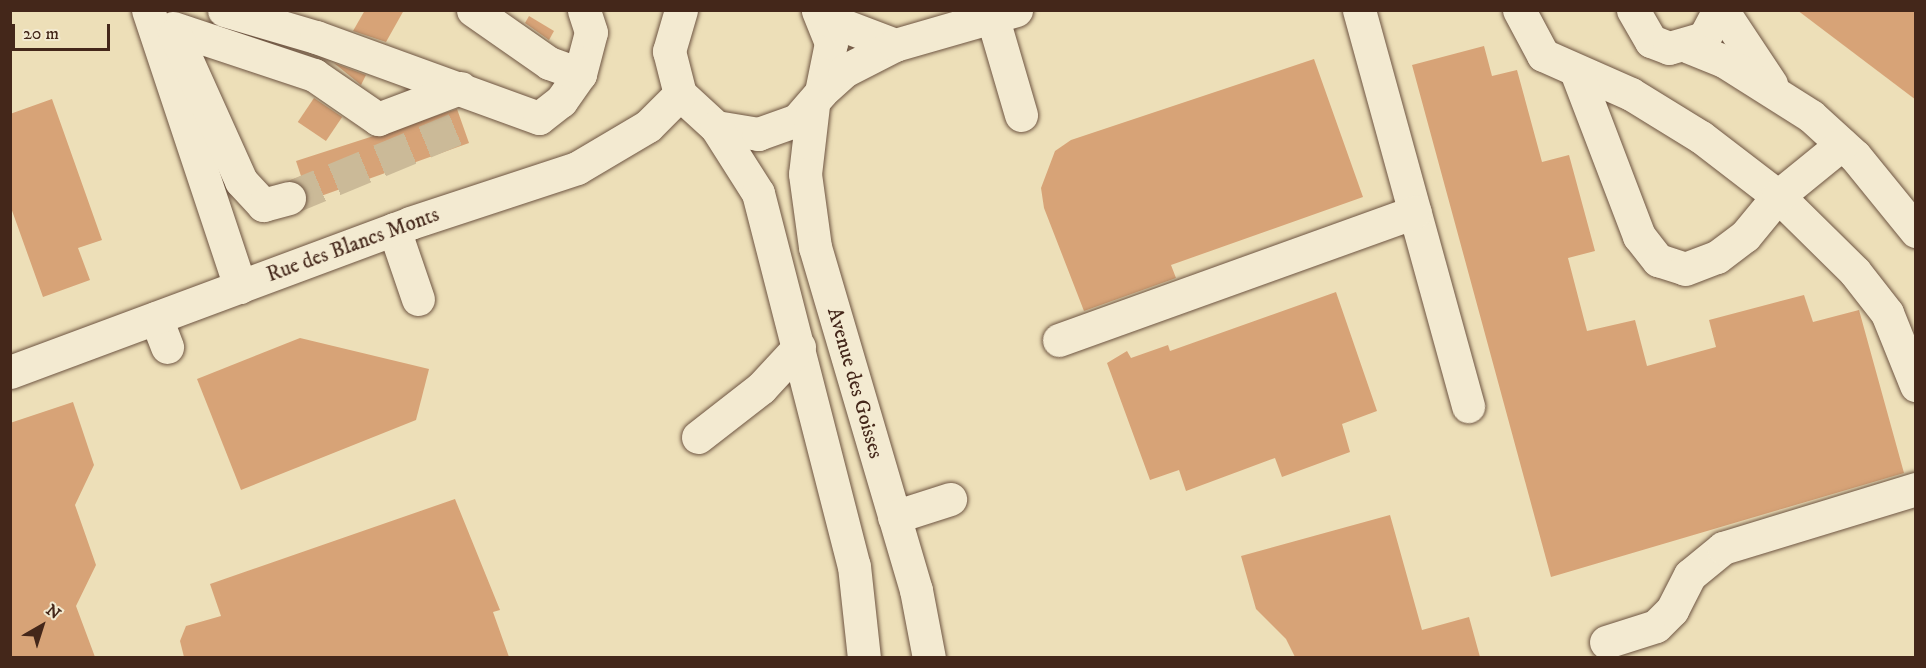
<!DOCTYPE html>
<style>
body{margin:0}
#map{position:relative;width:1926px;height:668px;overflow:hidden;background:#eddfb8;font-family:"IM FELL DW Pica",serif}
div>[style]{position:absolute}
.building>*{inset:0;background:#d7a377;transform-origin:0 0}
.minor-tunnel>*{height:33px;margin-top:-16.5px;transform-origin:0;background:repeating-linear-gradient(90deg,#cbba98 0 33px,transparent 0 49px)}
.roads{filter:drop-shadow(0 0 2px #6e5542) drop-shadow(0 0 2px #6e5542)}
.minor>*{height:33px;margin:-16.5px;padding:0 16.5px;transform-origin:16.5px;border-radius:16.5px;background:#f3ead1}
span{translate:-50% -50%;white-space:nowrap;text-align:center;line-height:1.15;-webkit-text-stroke:6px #f3ead1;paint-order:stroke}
.street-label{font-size:21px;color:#44271a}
.frame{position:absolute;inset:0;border:12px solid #44271a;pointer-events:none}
.north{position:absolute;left:12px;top:596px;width:60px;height:60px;-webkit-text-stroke:4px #f3ead1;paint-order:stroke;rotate:39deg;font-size:16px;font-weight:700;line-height:24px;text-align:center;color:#44271a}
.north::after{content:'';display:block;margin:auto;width:21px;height:27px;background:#44271a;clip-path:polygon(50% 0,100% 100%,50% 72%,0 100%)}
.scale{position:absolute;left:12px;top:24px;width:98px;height:27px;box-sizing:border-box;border:3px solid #44271a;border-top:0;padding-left:8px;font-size:18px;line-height:21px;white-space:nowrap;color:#44271a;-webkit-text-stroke:4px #f3ead1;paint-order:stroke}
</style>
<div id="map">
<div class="building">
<div style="clip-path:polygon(365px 10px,404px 10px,386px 42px,353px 31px)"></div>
<div style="clip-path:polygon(1797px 10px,1916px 10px,1916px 100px)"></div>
<div style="clip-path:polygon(529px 16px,554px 31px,549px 40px,525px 23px)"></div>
<div style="clip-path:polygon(1484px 46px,1492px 76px,1517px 70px,1542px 162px,1569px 155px,1595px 251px,1568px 258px,1587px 331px,1635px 320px,1647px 366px,1716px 347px,1709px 320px,1804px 295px,1813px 322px,1859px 310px,1904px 473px,1551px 577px,1412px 65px)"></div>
<div style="clip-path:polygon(1314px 59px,1363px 197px,1171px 265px,1176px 278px,1084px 311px,1044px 208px,1041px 188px,1055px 151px,1071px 140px)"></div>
<div style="clip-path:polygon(334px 63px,366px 75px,361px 85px)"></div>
<div style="left:314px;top:98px;width:34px;height:29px;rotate:34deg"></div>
<div style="clip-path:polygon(52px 99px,102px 240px,78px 248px,90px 280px,43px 297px,10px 205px,10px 114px)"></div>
<div style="clip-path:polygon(457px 109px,469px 143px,307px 201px,303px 185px,291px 180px,301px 176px,296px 161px)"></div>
<div style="clip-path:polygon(1336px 292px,1377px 411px,1342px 424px,1350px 452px,1282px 477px,1275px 458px,1186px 491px,1179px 470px,1150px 480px,1107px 363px,1127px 351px,1131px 358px,1168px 345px,1170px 351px)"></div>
<div style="clip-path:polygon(300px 338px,429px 369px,416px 420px,241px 490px,197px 379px)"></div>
<div style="clip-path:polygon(73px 402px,94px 465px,75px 505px,96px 565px,76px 606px,95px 657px,10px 657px,10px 423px)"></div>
<div style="clip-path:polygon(455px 499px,500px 610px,493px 612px,509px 657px,184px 657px,180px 641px,186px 626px,221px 616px,210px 584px)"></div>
<div style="clip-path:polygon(1390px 515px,1422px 630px,1469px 617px,1480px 657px,1295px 657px,1286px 639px,1256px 609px,1241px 556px)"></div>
</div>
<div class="minor-tunnel">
<div style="left:289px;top:198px;width:188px;rotate:-22.5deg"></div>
</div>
<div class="roads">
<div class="minor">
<div style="left:148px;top:10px;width:292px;rotate:71.6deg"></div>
<div style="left:224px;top:10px;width:96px;rotate:16.4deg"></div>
<div style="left:316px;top:37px;width:237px;rotate:20deg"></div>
<div style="left:539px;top:118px;width:28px;rotate:-38deg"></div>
<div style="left:561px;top:101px;width:33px;rotate:-55deg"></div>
<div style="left:580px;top:74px;width:43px;rotate:-75.3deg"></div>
<div style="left:591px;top:32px;width:23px;rotate:-108deg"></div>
<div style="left:473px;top:10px;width:93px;rotate:34.9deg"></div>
<div style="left:549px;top:63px;width:33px;rotate:20deg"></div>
<div style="left:681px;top:10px;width:43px;rotate:106.3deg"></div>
<div style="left:669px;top:51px;width:44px;rotate:75.7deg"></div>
<div style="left:680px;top:94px;width:49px;rotate:42.5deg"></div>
<div style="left:716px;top:127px;width:43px;rotate:9.5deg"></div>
<div style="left:758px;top:134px;width:41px;rotate:-19.7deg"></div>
<div style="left:797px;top:120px;width:37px;rotate:-49deg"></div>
<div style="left:821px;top:92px;width:50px;rotate:-78.5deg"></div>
<div style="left:831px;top:43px;width:35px;rotate:-112deg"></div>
<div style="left:1359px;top:10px;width:411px;rotate:74.6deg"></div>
<div style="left:1519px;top:10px;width:51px;rotate:61.9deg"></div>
<div style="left:1543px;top:55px;width:96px;rotate:23.9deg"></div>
<div style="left:1631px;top:94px;width:82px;rotate:31.6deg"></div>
<div style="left:1701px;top:137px;width:97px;rotate:37.5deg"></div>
<div style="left:1778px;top:196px;width:108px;rotate:44.6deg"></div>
<div style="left:1855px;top:272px;width:52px;rotate:52deg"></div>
<div style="left:1887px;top:313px;width:78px;rotate:68.1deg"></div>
<div style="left:1633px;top:10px;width:36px;rotate:60deg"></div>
<div style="left:1651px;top:41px;width:19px;rotate:21deg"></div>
<div style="left:1669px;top:48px;width:36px;rotate:-16deg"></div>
<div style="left:1704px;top:38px;width:32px;rotate:-62deg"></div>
<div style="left:1722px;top:10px;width:89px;rotate:56.5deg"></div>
<div style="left:824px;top:18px;width:76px;rotate:20.8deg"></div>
<div style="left:993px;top:19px;width:100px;rotate:73.7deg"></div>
<div style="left:173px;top:28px;width:149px;rotate:18.4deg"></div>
<div style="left:314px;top:75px;width:78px;rotate:34.5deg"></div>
<div style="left:378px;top:119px;width:88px;rotate:-20.7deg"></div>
<div style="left:175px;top:34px;width:161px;rotate:65.8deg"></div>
<div style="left:241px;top:181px;width:33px;rotate:47deg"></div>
<div style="left:263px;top:205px;width:27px;rotate:-15deg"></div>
<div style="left:1689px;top:47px;width:38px;rotate:22deg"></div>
<div style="left:1724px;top:61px;width:103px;rotate:32.3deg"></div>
<div style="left:1811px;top:116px;width:59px;rotate:42.3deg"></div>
<div style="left:1855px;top:156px;width:97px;rotate:50.9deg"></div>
<div style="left:1576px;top:71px;width:177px;rotate:69.1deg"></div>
<div style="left:1639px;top:236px;width:31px;rotate:52deg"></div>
<div style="left:1658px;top:260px;width:28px;rotate:18deg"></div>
<div style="left:1685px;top:269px;width:34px;rotate:-21deg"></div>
<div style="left:1717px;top:257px;width:35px;rotate:-37deg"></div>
<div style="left:1745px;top:236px;width:52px;rotate:-50.5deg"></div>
<div style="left:1778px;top:196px;width:82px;rotate:-39.1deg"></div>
<div style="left:821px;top:92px;width:31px;rotate:-42deg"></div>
<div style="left:844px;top:71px;width:57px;rotate:-27deg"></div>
<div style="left:895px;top:45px;width:126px;rotate:-16.1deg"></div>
<div style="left:813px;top:105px;width:69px;rotate:96.6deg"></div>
<div style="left:805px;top:174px;width:74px;rotate:82.2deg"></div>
<div style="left:815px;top:247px;width:358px;rotate:73.6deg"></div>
<div style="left:916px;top:590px;width:69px;rotate:79.2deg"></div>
<div style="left:716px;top:127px;width:78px;rotate:57.5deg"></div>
<div style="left:758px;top:193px;width:385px;rotate:75.6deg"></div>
<div style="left:854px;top:566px;width:93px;rotate:83.8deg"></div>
<div style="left:394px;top:229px;width:74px;rotate:71.1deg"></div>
<div style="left:156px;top:318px;width:31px;rotate:69deg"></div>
<div style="left:1059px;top:340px;width:378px;rotate:-19.8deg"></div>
<div style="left:10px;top:372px;width:427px;rotate:-20.4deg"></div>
<div style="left:410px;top:223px;width:176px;rotate:-18.2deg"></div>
<div style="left:577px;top:168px;width:82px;rotate:-30.6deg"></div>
<div style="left:648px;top:126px;width:45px;rotate:-45deg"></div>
<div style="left:698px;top:437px;width:80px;rotate:-37.9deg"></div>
<div style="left:761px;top:388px;width:56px;rotate:-47.2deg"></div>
<div style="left:894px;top:517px;width:59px;rotate:-17.8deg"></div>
<div style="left:1606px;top:642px;width:52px;rotate:-17.7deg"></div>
<div style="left:1656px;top:626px;width:23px;rotate:-45deg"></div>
<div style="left:1672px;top:610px;width:39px;rotate:-63deg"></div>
<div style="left:1690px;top:575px;width:43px;rotate:-39.3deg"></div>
<div style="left:1723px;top:548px;width:202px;rotate:-17deg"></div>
</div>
</div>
<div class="street-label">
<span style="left:353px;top:245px;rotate:-20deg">Rue des Blancs Monts</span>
<span style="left:855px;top:383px;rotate:74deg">Avenue des Goisses</span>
</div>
<div class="frame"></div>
<div class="north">N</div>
<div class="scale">20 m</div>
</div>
